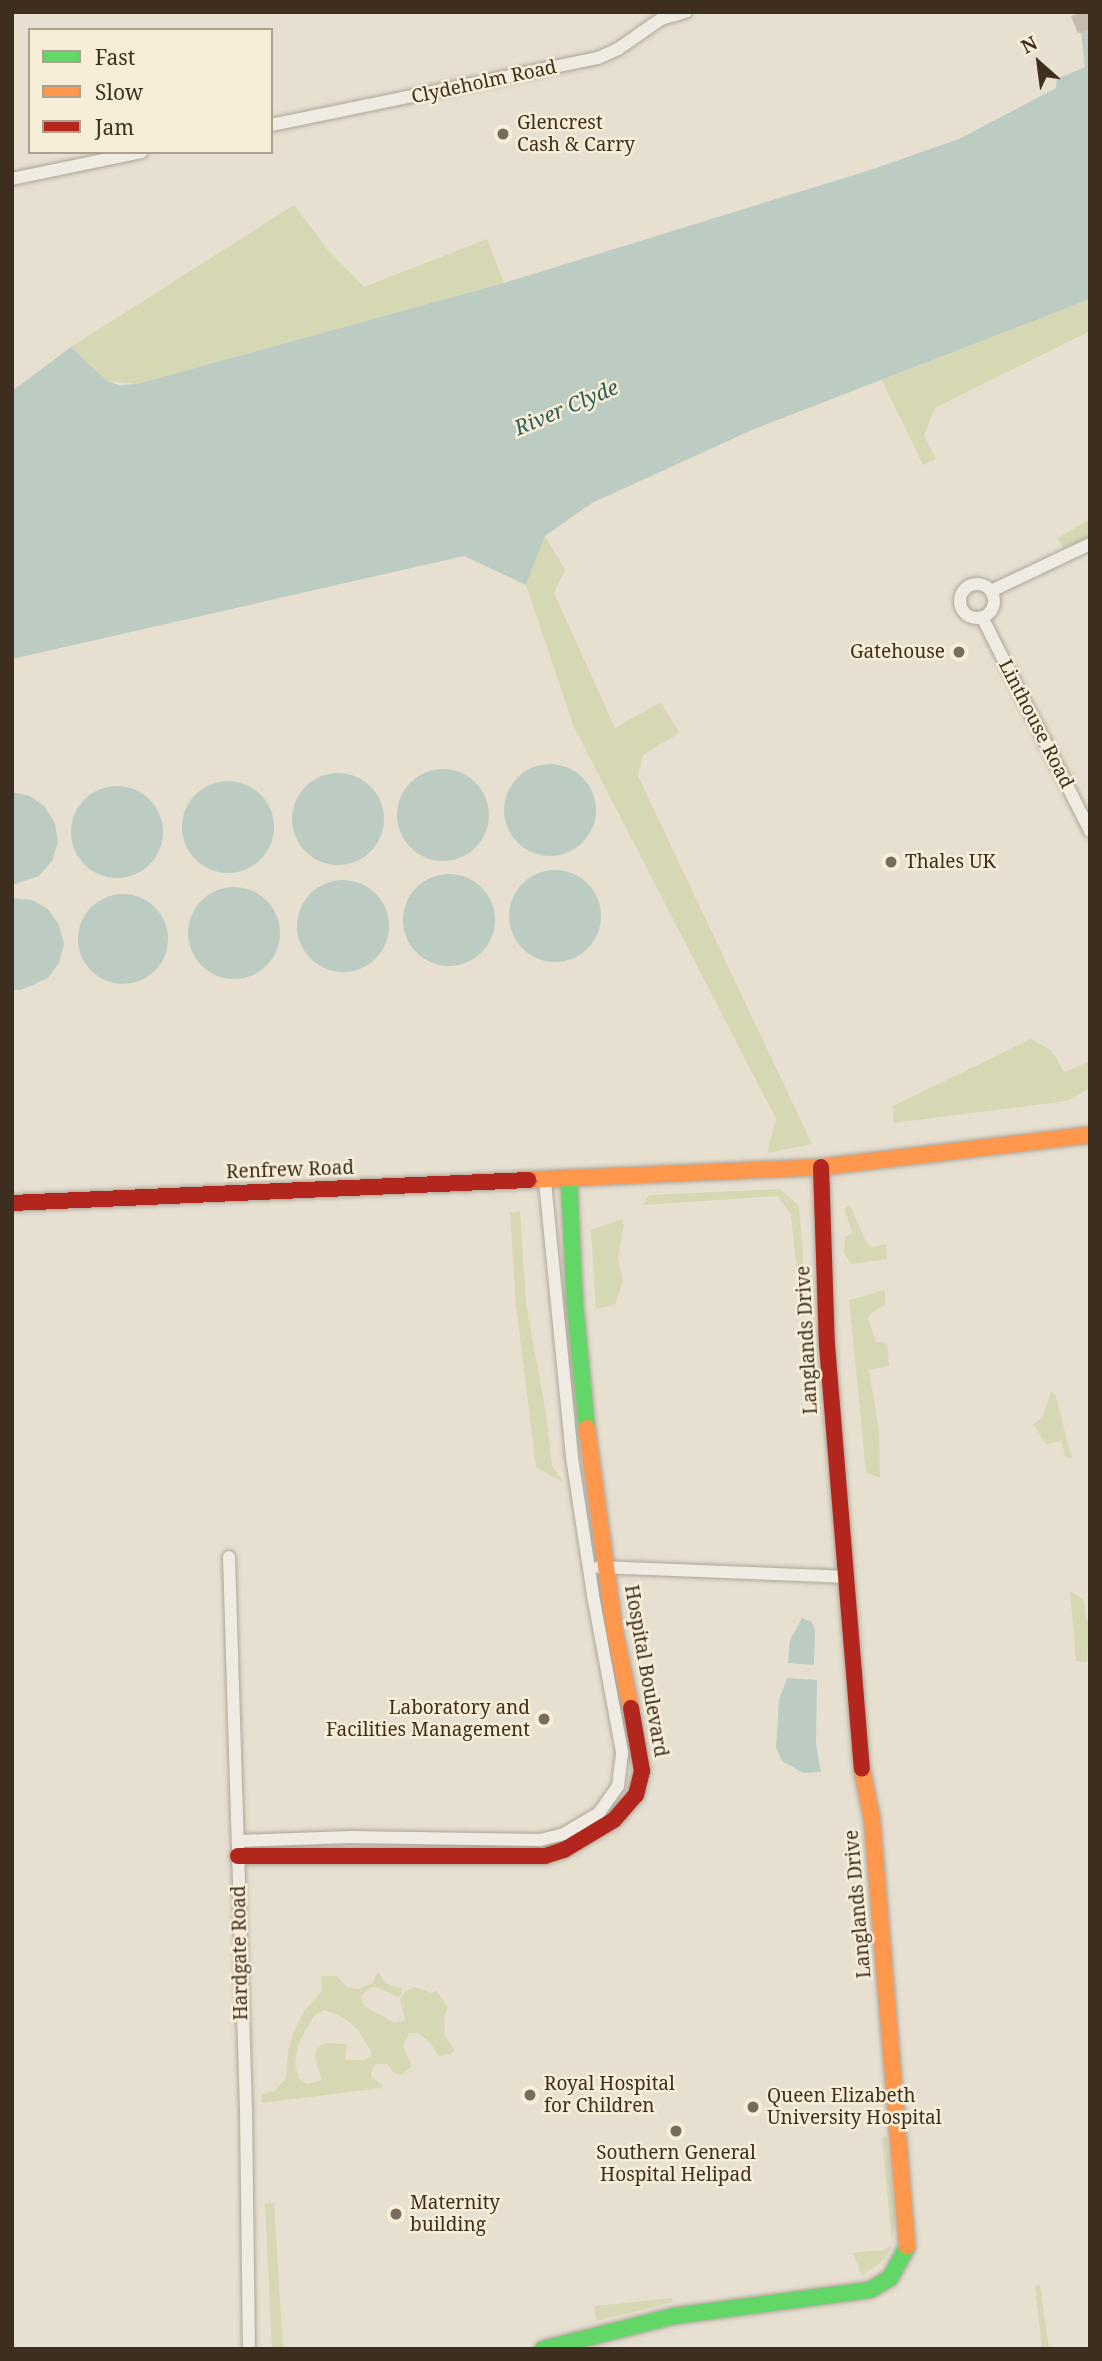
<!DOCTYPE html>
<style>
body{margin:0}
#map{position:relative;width:1102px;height:2361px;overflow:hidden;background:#e7e0d1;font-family:"Noto Serif",serif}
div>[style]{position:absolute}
.green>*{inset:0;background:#d6d7b3}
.water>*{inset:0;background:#bcccc2}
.round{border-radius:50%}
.primary-tunnel>*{height:19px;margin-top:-9.5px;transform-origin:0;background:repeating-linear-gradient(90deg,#c5bcae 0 19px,transparent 0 29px)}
.roads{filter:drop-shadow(0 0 2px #ada599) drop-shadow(0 0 2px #ada599)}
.street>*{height:12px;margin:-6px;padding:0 6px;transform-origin:6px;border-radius:6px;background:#efebe3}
.street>.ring{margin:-6px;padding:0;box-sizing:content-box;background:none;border:12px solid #efebe3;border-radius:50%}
.fast>*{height:16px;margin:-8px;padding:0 8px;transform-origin:8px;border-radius:8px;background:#63d668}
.slow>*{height:16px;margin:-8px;padding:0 8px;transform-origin:8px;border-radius:8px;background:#ff974d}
.jam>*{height:16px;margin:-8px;padding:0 8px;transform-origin:8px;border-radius:8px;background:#b3261e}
.dots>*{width:19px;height:19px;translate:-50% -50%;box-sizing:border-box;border:4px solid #f7eed8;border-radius:50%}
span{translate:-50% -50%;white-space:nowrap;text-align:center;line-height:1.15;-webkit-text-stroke:5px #f7eed8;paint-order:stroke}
.street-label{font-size:19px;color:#3d2e20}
.poi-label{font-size:19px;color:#3d2e20}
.left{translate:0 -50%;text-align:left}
.right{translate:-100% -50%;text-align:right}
.water-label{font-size:21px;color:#2f5d5a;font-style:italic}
.frame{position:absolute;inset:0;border:14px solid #3d2e20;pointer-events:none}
.legend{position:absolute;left:28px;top:28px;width:245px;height:126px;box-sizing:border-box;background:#f7eed8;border:2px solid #ada18e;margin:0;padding:9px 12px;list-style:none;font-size:21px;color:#3d2e20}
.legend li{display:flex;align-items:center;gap:14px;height:35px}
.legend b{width:35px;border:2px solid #ada18e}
.north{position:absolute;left:1004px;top:28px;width:70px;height:70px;-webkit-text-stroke:5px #f7eed8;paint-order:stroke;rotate:332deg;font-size:19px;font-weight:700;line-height:28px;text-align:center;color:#3d2e20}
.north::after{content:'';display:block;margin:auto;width:24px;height:32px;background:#3d2e20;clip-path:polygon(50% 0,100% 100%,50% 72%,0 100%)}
</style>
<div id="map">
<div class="green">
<div style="clip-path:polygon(294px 205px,327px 249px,364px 287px,487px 239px,504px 283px,137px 384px,107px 381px,71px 347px)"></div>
<div style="clip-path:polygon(1090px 299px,1090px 331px,935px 408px,924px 435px,936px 459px,923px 465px,882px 380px)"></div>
<div style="clip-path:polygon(1090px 519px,1090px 536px,1063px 549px,1058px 538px)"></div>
<div style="clip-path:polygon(545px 536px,565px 570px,554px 593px,615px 728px,661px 702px,679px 733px,643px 755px,638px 776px,812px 1144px,767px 1153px,776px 1119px,573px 725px,526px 585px)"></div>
<div style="clip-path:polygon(1031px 1039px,1052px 1051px,1064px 1072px,1090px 1062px,1090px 1088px,1067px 1101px,893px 1123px,893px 1106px)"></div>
<div style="clip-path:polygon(780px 1189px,799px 1206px,804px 1270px,797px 1272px,791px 1215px,778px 1196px,642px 1205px,649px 1195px)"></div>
<div style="clip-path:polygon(850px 1205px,866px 1242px,872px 1247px,886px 1244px,887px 1259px,851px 1264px,844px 1253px,845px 1237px,852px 1233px,844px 1208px)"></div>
<div style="clip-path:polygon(520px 1211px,526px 1303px,546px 1414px,552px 1466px,564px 1483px,536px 1467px,516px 1305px,510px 1212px)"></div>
<div style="clip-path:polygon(622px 1219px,624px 1225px,618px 1258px,623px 1281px,615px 1305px,596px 1309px,591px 1230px)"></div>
<div style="clip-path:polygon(885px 1290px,885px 1305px,871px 1313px,868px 1319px,876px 1342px,887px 1343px,889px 1366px,869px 1370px,879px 1431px,880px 1478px,866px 1472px,849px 1300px)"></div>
<div style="clip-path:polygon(1051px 1392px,1055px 1394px,1072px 1458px,1065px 1457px,1061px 1441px,1046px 1444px,1033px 1424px,1042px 1418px)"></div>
<div style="clip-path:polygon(1070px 1591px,1084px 1600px,1086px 1619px,1090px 1621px,1087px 1662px,1076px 1661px)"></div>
<div style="clip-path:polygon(evenodd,378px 1971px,383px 1980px,389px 1985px,401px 1987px,402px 1994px,398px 1997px,376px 1987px,370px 1988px,361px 1996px,363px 2005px,394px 2023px,405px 2020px,400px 1999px,406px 1991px,415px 1987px,431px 1993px,437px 1991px,448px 2008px,444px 2017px,445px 2036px,455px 2050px,450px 2054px,438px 2056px,430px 2042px,418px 2033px,409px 2033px,403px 2046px,412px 2066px,401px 2075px,395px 2074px,387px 2064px,377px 2064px,372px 2068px,371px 2077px,383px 2085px,381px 2088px,262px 2103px,262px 2094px,275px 2091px,286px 2078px,288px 2051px,293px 2033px,304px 2011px,322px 1991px,321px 1976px,337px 1976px,347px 1987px,358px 1989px,373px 1983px,378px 1971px,324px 2010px,343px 2017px,357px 2029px,371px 2051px,371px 2056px,365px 2060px,345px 2060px,347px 2044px,324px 2043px,316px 2049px,315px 2058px,322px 2080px,307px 2084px,299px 2078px,295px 2066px,298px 2044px,314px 2016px,324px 2010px)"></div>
<div style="clip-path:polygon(887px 2137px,895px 2217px,892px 2243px,882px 2138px)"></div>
<div style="clip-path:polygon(265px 2203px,274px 2203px,283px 2349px,272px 2349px)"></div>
<div style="clip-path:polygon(892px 2245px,885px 2259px,862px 2276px,853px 2253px,884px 2250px)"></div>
<div style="clip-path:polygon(1040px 2285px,1047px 2335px,1049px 2349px,1042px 2349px,1035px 2286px)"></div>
<div style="clip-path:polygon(672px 2298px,673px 2302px,596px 2321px,594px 2306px)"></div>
</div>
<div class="water">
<div style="clip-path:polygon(1090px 12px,1090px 299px,752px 430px,592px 503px,545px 536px,526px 585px,464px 556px,12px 659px,12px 391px,71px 347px,107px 381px,120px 385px,137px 384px,504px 283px,870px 170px,959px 139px,1056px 88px,1057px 79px,1085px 67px,1079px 15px)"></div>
<div class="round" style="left:504px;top:764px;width:92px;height:92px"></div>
<div class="round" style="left:397px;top:769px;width:92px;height:92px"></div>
<div class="round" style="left:292px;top:773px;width:92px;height:92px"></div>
<div class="round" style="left:182px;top:781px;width:92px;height:92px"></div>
<div class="round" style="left:71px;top:786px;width:92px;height:92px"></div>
<div style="clip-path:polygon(12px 792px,30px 796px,45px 807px,55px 823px,58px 842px,52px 861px,39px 876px,12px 885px)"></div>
<div class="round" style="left:509px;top:870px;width:92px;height:92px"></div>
<div class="round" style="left:403px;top:874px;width:92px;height:92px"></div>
<div class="round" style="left:297px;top:880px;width:92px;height:92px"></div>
<div class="round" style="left:188px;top:887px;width:92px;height:92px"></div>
<div class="round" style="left:78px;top:894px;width:90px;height:90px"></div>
<div style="clip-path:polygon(12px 898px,32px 900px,48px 909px,59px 925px,64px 944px,59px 963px,48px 978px,21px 990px,12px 990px)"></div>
<div style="clip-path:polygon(802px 1618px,812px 1622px,815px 1630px,814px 1665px,788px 1663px,790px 1640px)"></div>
<div style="clip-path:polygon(787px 1678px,817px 1680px,816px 1744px,821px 1772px,803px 1773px,782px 1761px,776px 1748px,779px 1700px)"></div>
</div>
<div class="primary-tunnel">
<div style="left:1080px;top:12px;width:28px;rotate:69deg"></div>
</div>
<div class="roads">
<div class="street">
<div style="left:271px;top:125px;width:334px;rotate:-11.6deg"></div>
<div style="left:598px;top:58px;width:22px;rotate:-24deg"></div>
<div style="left:618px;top:49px;width:52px;rotate:-34.9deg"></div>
<div style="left:661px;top:19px;width:26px;rotate:-16deg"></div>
<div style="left:12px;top:179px;width:132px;rotate:-11.8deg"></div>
<div class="ring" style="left:960px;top:584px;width:22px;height:22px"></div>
<div style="left:991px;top:591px;width:110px;rotate:-25.4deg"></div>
<div style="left:982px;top:617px;width:240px;rotate:63.2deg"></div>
<div style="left:229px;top:1557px;width:553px;rotate:88.24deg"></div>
<div style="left:246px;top:2110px;width:239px;rotate:89.3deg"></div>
<div style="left:599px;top:1567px;width:245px;rotate:2.3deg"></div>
<div style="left:238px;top:1841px;width:112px;rotate:-2deg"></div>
<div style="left:350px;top:1837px;width:190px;rotate:0.9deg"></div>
<div style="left:540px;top:1840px;width:25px;rotate:-14deg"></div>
<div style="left:564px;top:1834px;width:41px;rotate:-31deg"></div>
<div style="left:599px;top:1813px;width:33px;rotate:-55deg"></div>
<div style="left:618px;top:1786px;width:34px;rotate:-83deg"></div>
<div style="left:622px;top:1752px;width:160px;rotate:-100.5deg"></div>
<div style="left:593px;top:1595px;width:140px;rotate:-98.7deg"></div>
<div style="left:572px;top:1457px;width:277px;rotate:-95.6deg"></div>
</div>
<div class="fast">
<div style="left:569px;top:1179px;width:125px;rotate:87.3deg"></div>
<div style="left:575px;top:1304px;width:125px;rotate:84.5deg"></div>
<div style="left:543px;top:2349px;width:135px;rotate:-14.1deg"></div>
<div style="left:674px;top:2316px;width:198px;rotate:-7.6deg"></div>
<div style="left:870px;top:2290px;width:23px;rotate:-31deg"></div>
<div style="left:890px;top:2278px;width:35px;rotate:-61deg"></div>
</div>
<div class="slow">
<div style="left:528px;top:1180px;width:293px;rotate:-2.5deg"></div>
<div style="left:821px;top:1167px;width:271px;rotate:-6.8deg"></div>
<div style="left:587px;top:1428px;width:206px;rotate:82.2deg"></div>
<div style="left:615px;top:1632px;width:78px;rotate:78.1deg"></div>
<div style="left:862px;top:1769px;width:51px;rotate:78.7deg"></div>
<div style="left:872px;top:1819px;width:429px;rotate:85.3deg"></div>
</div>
<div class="jam">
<div style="left:821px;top:1167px;width:178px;rotate:88.1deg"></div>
<div style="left:827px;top:1345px;width:425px;rotate:85.3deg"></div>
<div style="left:12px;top:1203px;width:517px;rotate:-2.55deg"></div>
<div style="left:238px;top:1856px;width:307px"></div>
<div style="left:545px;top:1856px;width:20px;rotate:-18deg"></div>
<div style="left:564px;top:1850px;width:58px;rotate:-31deg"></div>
<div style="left:614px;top:1820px;width:33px;rotate:-49deg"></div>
<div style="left:636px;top:1795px;width:25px;rotate:-76deg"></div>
<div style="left:642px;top:1771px;width:64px;rotate:-99.9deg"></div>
</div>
</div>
<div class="dots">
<div style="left:503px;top:134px;background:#786c5e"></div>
<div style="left:959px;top:652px;background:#786c5e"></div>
<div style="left:891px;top:862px;background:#786c5e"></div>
<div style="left:544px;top:1719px;background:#786c5e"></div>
<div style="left:530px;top:2095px;background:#786c5e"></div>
<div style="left:753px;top:2107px;background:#786c5e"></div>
<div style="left:676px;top:2131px;background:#786c5e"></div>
<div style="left:396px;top:2214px;background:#786c5e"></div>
</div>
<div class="street-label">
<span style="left:484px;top:82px;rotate:-12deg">Clydeholm Road</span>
<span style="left:1036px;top:724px;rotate:63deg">Linthouse Road</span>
<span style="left:290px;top:1170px;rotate:-2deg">Renfrew Road</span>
<span style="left:807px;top:1340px;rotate:-93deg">Langlands Drive</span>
<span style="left:646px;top:1671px;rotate:80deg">Hospital Boulevard</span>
<span style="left:858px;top:1904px;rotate:-95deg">Langlands Drive</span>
<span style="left:240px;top:1953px;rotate:-91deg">Hardgate Road</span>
</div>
<div class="poi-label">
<span class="left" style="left:517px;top:134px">Glencrest<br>Cash &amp; Carry</span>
<span class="right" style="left:945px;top:652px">Gatehouse</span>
<span class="left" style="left:905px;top:862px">Thales UK</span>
<span class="right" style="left:530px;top:1719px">Laboratory and<br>Facilities Management</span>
<span class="left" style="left:544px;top:2095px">Royal Hospital<br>for Children</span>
<span class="left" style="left:767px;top:2107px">Queen Elizabeth<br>University Hospital</span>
<span style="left:676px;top:2164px">Southern General<br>Hospital Helipad</span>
<span class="left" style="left:410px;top:2214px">Maternity<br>building</span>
</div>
<div class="water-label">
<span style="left:566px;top:407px;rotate:-23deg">River Clyde</span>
</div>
<div class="frame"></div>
<ul class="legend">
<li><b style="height:9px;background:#63d668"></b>Fast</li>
<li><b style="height:9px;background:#ff974d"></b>Slow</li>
<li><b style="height:9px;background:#b3261e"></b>Jam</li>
</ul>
<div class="north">N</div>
</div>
